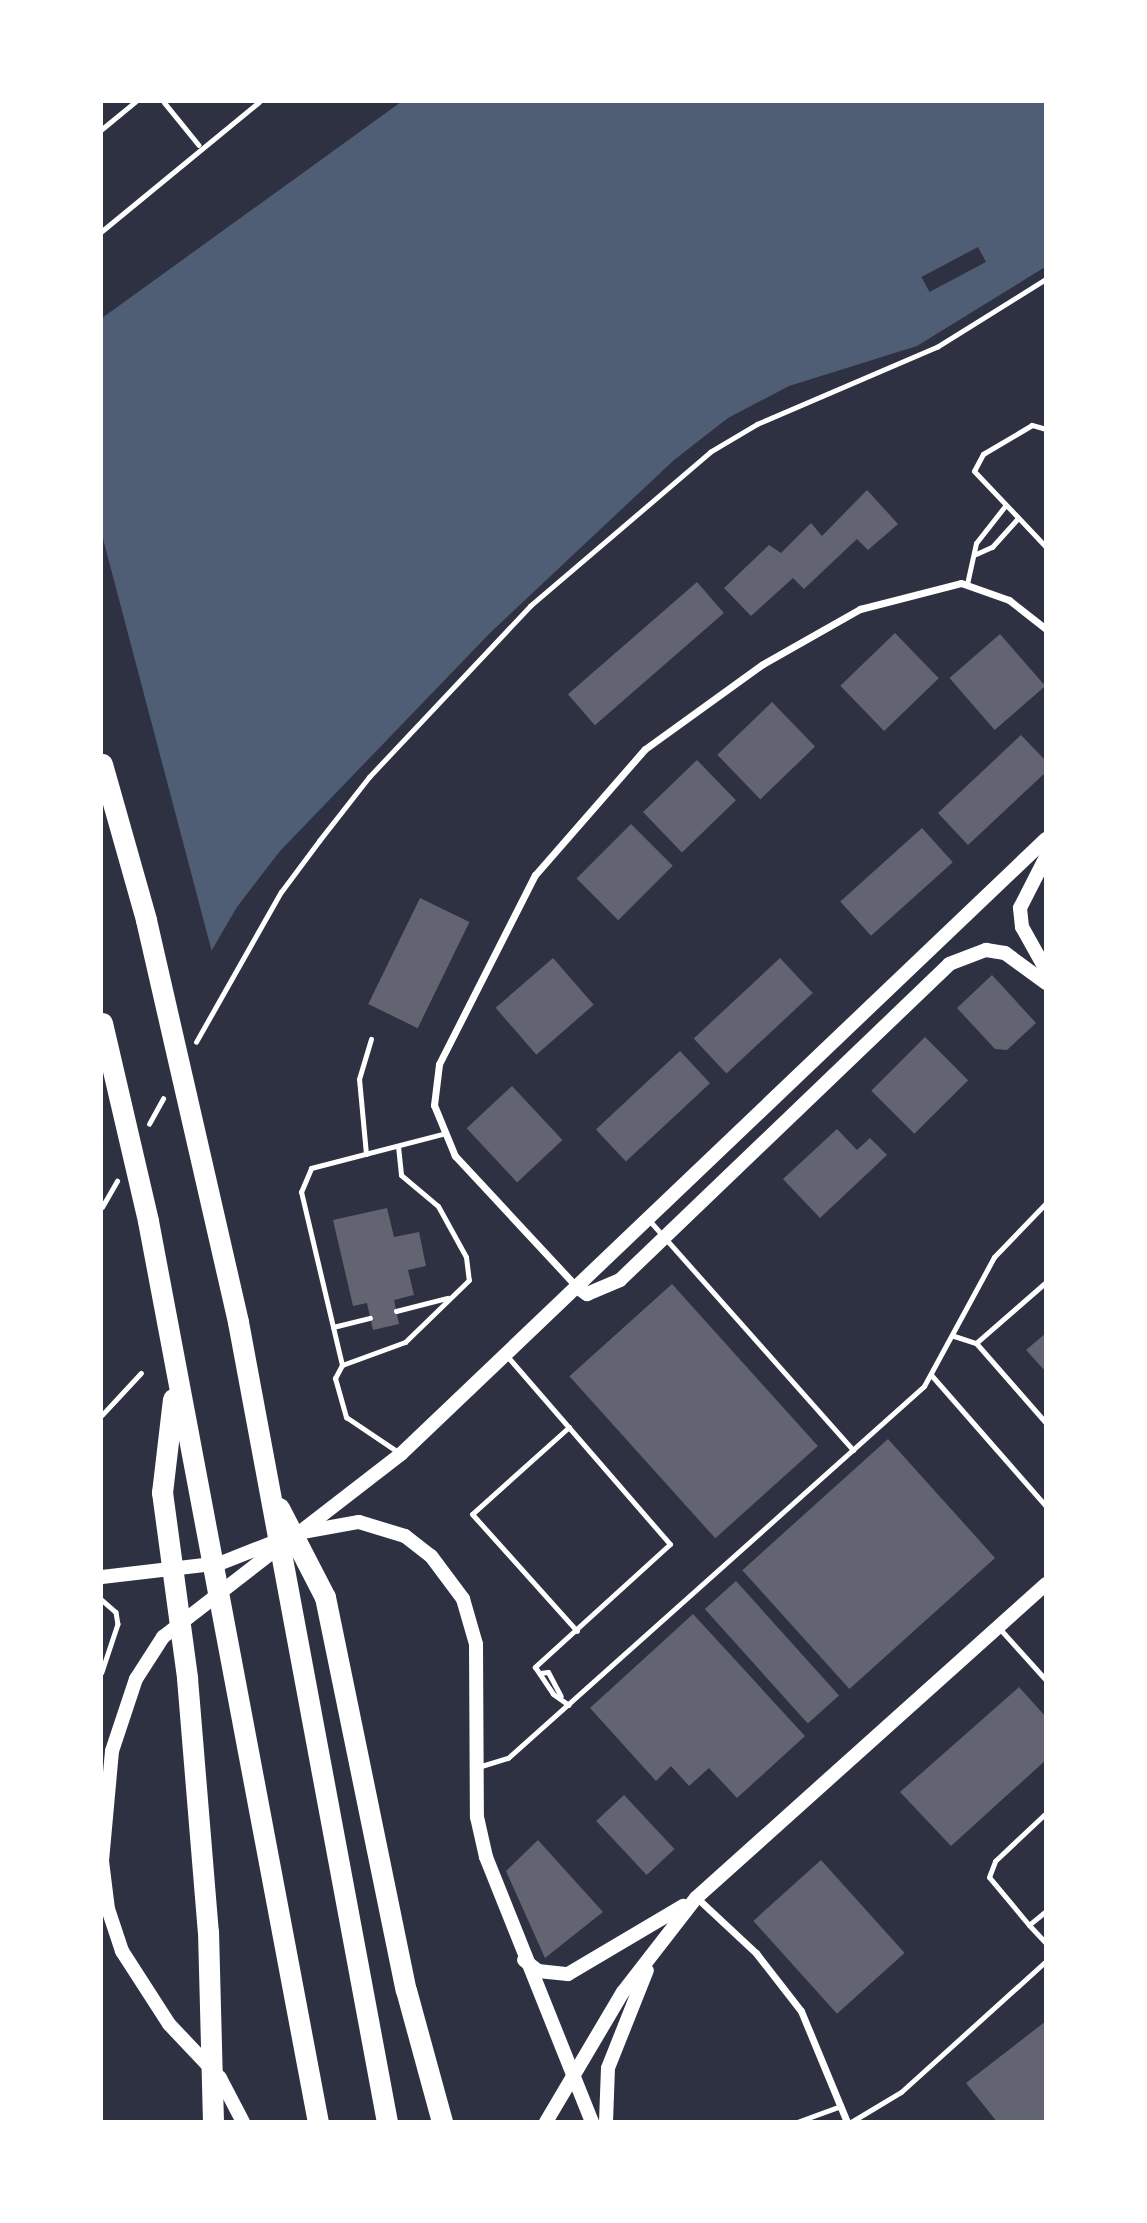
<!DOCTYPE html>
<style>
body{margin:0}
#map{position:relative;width:1147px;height:2223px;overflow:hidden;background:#2d3142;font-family:Jost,sans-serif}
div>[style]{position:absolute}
.water>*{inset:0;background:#4f5d75}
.pier>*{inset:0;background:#2d3142;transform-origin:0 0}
.building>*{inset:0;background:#626471;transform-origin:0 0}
.path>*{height:4.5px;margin:-2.25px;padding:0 2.25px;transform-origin:2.25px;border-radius:2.25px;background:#fff}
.service>*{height:5px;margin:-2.5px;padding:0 2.5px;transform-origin:2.5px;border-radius:2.5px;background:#fff}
.minor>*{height:7px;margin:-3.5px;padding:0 3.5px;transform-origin:3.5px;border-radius:3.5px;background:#fff}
.secondary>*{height:14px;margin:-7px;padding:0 7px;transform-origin:7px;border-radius:7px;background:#fff}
.motorway>*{height:21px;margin:-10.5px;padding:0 10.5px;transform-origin:10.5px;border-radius:10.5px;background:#fff}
span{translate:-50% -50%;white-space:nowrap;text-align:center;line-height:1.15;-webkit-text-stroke:5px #fff;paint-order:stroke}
.frame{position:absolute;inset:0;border:103px solid #fff;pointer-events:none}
</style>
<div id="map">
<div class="water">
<div style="clip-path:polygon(401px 102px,1045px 102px,1045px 267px,917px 346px,789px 386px,728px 418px,674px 460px,490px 633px,280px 851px,237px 907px,102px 1139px,102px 318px)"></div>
</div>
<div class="pier">
<div style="left:978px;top:247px;width:17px;height:64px;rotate:62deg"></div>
<div style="clip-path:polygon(102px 535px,213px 956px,102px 1143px)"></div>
</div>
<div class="building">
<div style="clip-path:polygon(867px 490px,898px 524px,868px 550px,857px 539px,804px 589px,793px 578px,751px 616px,724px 588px,769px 545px,781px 553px,811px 523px,822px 536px)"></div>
<div style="left:697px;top:582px;width:41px;height:171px;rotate:49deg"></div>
<div style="left:895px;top:633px;width:63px;height:76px;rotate:46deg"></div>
<div style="left:1000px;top:634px;width:69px;height:67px;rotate:49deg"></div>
<div style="left:772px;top:702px;width:62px;height:76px;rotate:46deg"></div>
<div style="clip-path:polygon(1021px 735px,1046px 761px,1046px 772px,968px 845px,938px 813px)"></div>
<div style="left:697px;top:760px;width:56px;height:75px;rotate:46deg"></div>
<div style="left:631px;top:824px;width:59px;height:77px;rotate:45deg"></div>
<div style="left:922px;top:828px;width:46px;height:110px;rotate:48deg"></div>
<div style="left:420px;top:898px;width:55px;height:118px;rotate:26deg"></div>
<div style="left:553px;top:958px;width:62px;height:76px;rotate:49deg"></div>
<div style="left:780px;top:958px;width:48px;height:118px;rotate:47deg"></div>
<div style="clip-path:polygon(992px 975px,1036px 1023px,1007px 1050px,995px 1049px,957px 1008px)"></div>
<div style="left:925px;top:1037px;width:61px;height:76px;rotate:45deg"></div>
<div style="left:680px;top:1051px;width:44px;height:115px;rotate:47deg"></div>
<div style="left:512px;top:1086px;width:74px;height:62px;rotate:47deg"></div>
<div style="clip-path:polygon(837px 1129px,857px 1150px,870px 1138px,887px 1155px,820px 1218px,783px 1179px)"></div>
<div style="clip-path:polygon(387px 1208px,394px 1237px,419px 1232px,426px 1266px,408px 1270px,414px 1295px,394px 1300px,399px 1324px,373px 1330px,367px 1303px,353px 1306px,333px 1220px)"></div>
<div style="left:672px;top:1284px;width:218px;height:138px;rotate:48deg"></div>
<div style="clip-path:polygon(1046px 1333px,1046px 1372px,1026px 1350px)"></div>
<div style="left:888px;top:1439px;width:160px;height:196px;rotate:48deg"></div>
<div style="left:736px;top:1581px;width:154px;height:42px;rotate:48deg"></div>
<div style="clip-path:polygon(693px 1614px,805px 1736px,737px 1798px,709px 1768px,689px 1786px,671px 1766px,656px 1781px,590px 1708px)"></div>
<div style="clip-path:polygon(1019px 1687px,1046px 1717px,1046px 1760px,951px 1846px,900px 1792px)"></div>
<div style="left:624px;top:1795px;width:74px;height:38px;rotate:47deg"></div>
<div style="clip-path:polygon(538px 1840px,603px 1912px,545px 1958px,506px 1871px)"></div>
<div style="left:821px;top:1860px;width:125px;height:91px;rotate:48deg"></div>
<div style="clip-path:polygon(1046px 2021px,1046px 2122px,997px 2122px,966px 2083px)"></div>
</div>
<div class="path">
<div style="left:164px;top:102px;width:55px;rotate:50.9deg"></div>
<div style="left:102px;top:129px;width:43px;rotate:-39.3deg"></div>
<div style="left:102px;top:231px;width:203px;rotate:-39.4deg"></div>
<div style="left:196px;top:1042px;width:172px;rotate:-60.5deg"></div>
<div style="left:281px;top:892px;width:64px;rotate:-53.3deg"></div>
<div style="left:319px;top:841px;width:81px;rotate:-52deg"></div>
<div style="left:369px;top:777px;width:235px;rotate:-46.7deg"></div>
<div style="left:530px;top:606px;width:237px;rotate:-40.5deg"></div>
<div style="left:710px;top:452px;width:55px;rotate:-30.8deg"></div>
<div style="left:757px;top:424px;width:196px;rotate:-23.2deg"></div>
<div style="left:937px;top:347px;width:128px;rotate:-32deg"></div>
<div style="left:149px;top:1124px;width:29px;rotate:-61deg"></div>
<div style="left:102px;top:1207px;width:30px;rotate:-60deg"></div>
<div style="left:102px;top:1415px;width:57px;rotate:-47.1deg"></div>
<div style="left:102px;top:1600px;width:18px;rotate:41deg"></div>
<div style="left:116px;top:1612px;width:12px;rotate:81deg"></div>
<div style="left:118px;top:1624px;width:51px;rotate:108.4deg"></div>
</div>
<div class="service">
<div style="left:1046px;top:429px;width:15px;rotate:-164deg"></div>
<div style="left:1032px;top:425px;width:57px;rotate:149.4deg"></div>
<div style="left:983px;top:454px;width:19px;rotate:118deg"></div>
<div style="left:974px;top:471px;width:105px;rotate:46.5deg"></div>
<div style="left:976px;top:554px;width:17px;rotate:-24deg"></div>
<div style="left:992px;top:547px;width:38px;rotate:-48deg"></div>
<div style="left:967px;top:584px;width:42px;rotate:-77.6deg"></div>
<div style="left:976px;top:543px;width:47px;rotate:-51.9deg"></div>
<div style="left:398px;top:1146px;width:29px;rotate:84deg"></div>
<div style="left:401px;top:1175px;width:48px;rotate:40deg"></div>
<div style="left:438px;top:1206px;width:58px;rotate:61.2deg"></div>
<div style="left:466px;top:1257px;width:23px;rotate:83deg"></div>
<div style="left:469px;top:1280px;width:89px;rotate:135.9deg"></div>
<div style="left:405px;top:1342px;width:67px;rotate:159.9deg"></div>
<div style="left:342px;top:1365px;width:15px;rotate:118deg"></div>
<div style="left:335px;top:1378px;width:41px;rotate:74.2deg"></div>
<div style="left:346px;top:1417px;width:66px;rotate:33.9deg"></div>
<div style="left:366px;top:1154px;width:75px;rotate:-95.3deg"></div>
<div style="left:359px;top:1079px;width:42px;rotate:-73.3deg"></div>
<div style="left:648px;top:1219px;width:309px;rotate:48.4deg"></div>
<div style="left:1046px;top:1282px;width:93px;rotate:138.9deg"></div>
<div style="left:976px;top:1343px;width:106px;rotate:48.8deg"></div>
<div style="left:396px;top:1311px;width:53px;rotate:-14.3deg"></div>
<div style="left:333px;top:1327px;width:38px;rotate:-14deg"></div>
<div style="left:954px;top:1336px;width:23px;rotate:18deg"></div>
<div style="left:507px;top:1356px;width:249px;rotate:49.1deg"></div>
<div style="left:670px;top:1544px;width:183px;rotate:137.7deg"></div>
<div style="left:535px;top:1667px;width:32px;rotate:56deg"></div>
<div style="left:553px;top:1694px;width:19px;rotate:35deg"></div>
<div style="left:342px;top:1365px;width:178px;rotate:-103.3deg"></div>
<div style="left:301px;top:1192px;width:26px;rotate:-67deg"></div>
<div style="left:311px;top:1168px;width:135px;rotate:-14.5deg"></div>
<div style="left:932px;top:1376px;width:173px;rotate:48.8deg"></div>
<div style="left:569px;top:1427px;width:130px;rotate:138.1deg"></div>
<div style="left:472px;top:1514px;width:157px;rotate:48.1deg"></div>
<div style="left:1000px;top:1629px;width:69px;rotate:48deg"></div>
<div style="left:540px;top:1673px;width:8px;rotate:-7deg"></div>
<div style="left:548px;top:1672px;width:27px;rotate:62deg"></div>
<div style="left:478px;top:1767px;width:31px;rotate:-17deg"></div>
<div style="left:508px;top:1758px;width:558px;rotate:-41.8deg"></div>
<div style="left:924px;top:1386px;width:147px;rotate:-61.5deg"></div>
<div style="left:994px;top:1257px;width:75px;rotate:-46.1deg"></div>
<div style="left:1046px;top:1911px;width:22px;rotate:141deg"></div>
<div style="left:1029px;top:1925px;width:25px;rotate:47deg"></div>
<div style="left:1029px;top:1925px;width:62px;rotate:-129.8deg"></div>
<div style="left:989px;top:1877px;width:17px;rotate:-69deg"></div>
<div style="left:995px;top:1861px;width:70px;rotate:-43.3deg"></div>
<div style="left:797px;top:2122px;width:47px;rotate:-20deg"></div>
<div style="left:851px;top:2122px;width:58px;rotate:-31deg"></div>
<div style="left:901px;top:2092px;width:195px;rotate:-42.1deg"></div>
</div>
<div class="minor">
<div style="left:576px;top:1286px;width:178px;rotate:-132.9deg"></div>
<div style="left:455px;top:1156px;width:55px;rotate:-112.4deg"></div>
<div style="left:434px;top:1105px;width:41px;rotate:-83deg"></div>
<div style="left:439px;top:1064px;width:212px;rotate:-63.1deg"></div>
<div style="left:535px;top:875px;width:167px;rotate:-48.9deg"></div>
<div style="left:645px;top:749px;width:145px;rotate:-35.8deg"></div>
<div style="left:763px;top:664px;width:112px;rotate:-29.6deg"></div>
<div style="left:860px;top:609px;width:104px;rotate:-14.4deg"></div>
<div style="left:961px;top:583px;width:51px;rotate:19.5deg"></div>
<div style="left:1009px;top:600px;width:47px;rotate:38.1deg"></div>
<div style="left:697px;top:1898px;width:81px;rotate:43deg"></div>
<div style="left:756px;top:1953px;width:73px;rotate:52.2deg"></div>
<div style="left:801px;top:2011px;width:120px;rotate:67.5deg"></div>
</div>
<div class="secondary">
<div style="left:1046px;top:857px;width:57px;rotate:117deg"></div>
<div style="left:1020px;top:908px;width:19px;rotate:84deg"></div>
<div style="left:1022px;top:927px;width:49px;rotate:60.8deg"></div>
<div style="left:576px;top:1286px;width:14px;rotate:36deg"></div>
<div style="left:587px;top:1294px;width:36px;rotate:-23deg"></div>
<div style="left:620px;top:1280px;width:456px;rotate:-43.8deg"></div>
<div style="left:949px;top:964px;width:40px;rotate:-21deg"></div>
<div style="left:986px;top:950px;width:19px;rotate:9deg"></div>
<div style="left:1005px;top:953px;width:51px;rotate:36.2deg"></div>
<div style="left:304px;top:1529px;width:123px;rotate:-37.7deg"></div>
<div style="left:401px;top:1454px;width:891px;rotate:-43.64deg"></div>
<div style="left:102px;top:1577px;width:120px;rotate:-6.7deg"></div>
<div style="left:221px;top:1563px;width:62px;rotate:-21.6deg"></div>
<div style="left:524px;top:1960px;width:18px;rotate:38deg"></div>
<div style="left:538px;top:1971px;width:30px;rotate:6deg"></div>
<div style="left:568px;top:1974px;width:134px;rotate:-30.6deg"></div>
<div style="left:243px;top:2122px;width:50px;rotate:-117.6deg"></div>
<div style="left:220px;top:2078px;width:74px;rotate:-133.4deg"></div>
<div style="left:169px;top:2024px;width:87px;rotate:-122.8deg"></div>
<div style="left:122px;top:1951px;width:44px;rotate:-108.4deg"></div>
<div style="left:108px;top:1909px;width:48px;rotate:-97.1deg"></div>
<div style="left:102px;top:1861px;width:110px;rotate:-84.8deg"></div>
<div style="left:112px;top:1751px;width:76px;rotate:-71.6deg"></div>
<div style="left:136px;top:1679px;width:50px;rotate:-57.3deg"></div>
<div style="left:163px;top:1637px;width:170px;rotate:-37.8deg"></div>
<div style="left:297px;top:1533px;width:63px;rotate:-10.1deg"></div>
<div style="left:359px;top:1522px;width:48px;rotate:16.9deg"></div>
<div style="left:405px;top:1536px;width:33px;rotate:38deg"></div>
<div style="left:431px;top:1556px;width:54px;rotate:53.3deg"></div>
<div style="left:463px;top:1599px;width:47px;rotate:73.9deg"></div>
<div style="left:476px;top:1644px;width:173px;rotate:89.7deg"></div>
<div style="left:477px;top:1817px;width:41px;rotate:77.3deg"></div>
<div style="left:486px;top:1857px;width:285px;rotate:68.2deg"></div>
<div style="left:546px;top:2122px;width:151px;rotate:-59.4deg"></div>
<div style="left:623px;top:1992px;width:119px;rotate:-52.2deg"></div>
<div style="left:696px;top:1898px;width:470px;rotate:-41.9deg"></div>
<div style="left:606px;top:2122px;width:54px;rotate:-87.9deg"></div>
<div style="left:608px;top:2068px;width:105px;rotate:-68.3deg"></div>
</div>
<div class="motorway">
<div style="left:102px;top:764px;width:162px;rotate:74.2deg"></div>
<div style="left:146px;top:920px;width:412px;rotate:77.1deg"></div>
<div style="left:238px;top:1322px;width:814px;rotate:79.45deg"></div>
<div style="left:102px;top:1023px;width:203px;rotate:76.9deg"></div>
<div style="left:148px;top:1221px;width:917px;rotate:79.32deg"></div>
<div style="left:173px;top:1399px;width:94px;rotate:96.7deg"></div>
<div style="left:162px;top:1492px;width:188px;rotate:82.3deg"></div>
<div style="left:187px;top:1678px;width:254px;rotate:85.3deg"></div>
<div style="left:208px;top:1931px;width:191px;rotate:88.5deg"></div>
<div style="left:279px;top:1508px;width:100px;rotate:62.7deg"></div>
<div style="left:325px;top:1597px;width:401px;rotate:78.4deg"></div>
<div style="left:406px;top:1990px;width:137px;rotate:74.7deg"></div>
</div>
<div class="frame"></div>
</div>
